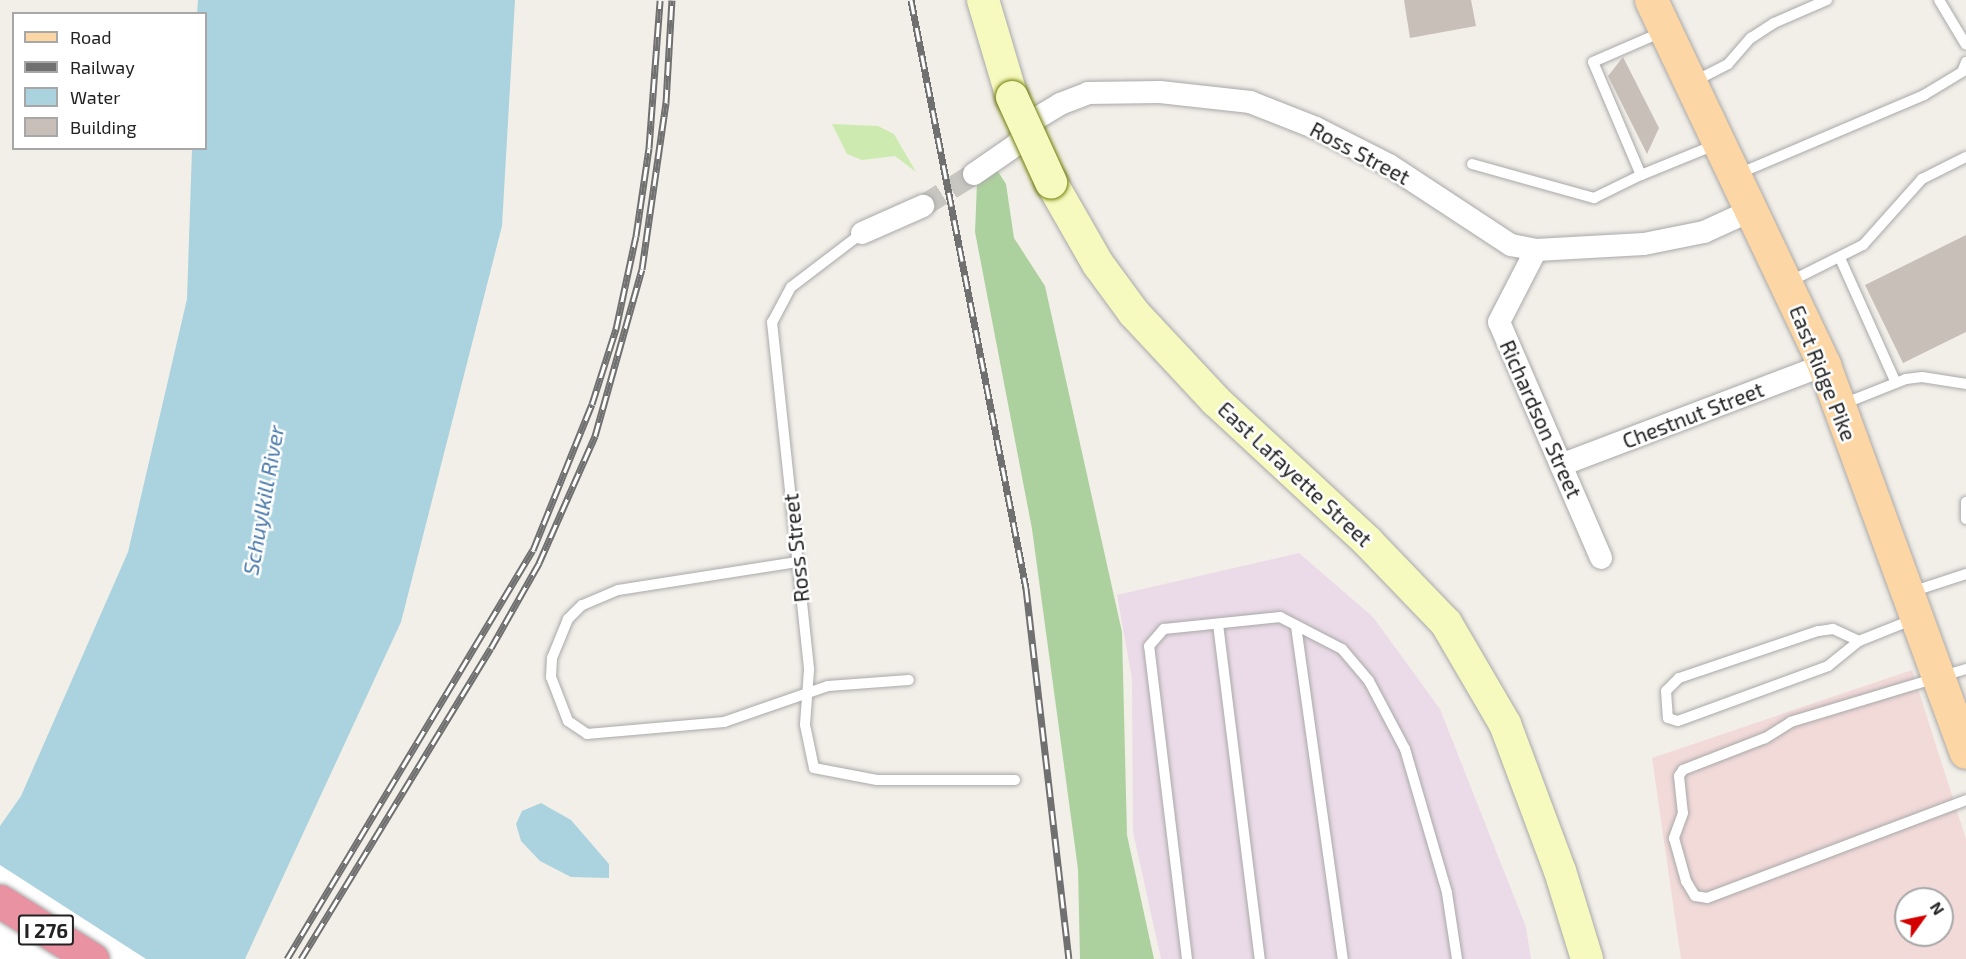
<!DOCTYPE html>
<style>
body{margin:0}
#map{position:relative;width:1966px;height:959px;overflow:hidden;background:#f2efe9;font-family:"Exo 2",sans-serif}
div>[style]{position:absolute}
.commercial>*{inset:0;background:#f2dad9}
.industrial>*{inset:0;background:#ebdbe8}
.grass>*{inset:0;background:#cdebb0}
.forest>*{inset:0;background:#add19e}
.water>*{inset:0;background:#aad3df}
.pier>*{inset:0;background:#fff}
.building>*{inset:0;background:#c7bfb8}
.street-tunnel>*{height:22px;margin-top:-11px;transform-origin:0;background:repeating-linear-gradient(90deg,#c8c6c1 0 22px,transparent 0 33px)}
.roads{filter:drop-shadow(0 0 2px #a9a9a9) drop-shadow(0 0 2px #a9a9a9)}
.lane>*{height:10px;margin:-5px;padding:0 5px;transform-origin:5px;border-radius:5px;background:#fff}
.street>*{height:22px;margin:-11px;padding:0 11px;transform-origin:11px;border-radius:11px;background:#fff}
.secondary>*{height:32px;margin:-16px;padding:0 16px;transform-origin:16px;border-radius:16px;background:#f7fabf}
.primary>*{height:33px;margin:-16.5px;padding:0 16.5px;transform-origin:16.5px;border-radius:16.5px;background:#fcd6a4}
.highway>*{height:33px;margin:-16.5px;padding:0 16.5px;transform-origin:16.5px;border-radius:16.5px;background:#e892a2}
.rail>*{height:7px;margin-top:-3.5px;transform-origin:0;background:repeating-linear-gradient(90deg,#fff 0 14px,#707070 0 28px);box-sizing:border-box;border-block:2px solid #707070}
.bridges{filter:drop-shadow(0 0 2px #707d05) drop-shadow(0 0 2px #707d05)}
.secondary-bridge>*{height:32px;margin:-16px;padding:0 16px;transform-origin:16px;border-radius:16px;background:#f7fabf}
span{translate:-50% -50%;white-space:nowrap;text-align:center;line-height:1.15;-webkit-text-stroke:5px #fff;paint-order:stroke}
.shield-label span{padding:2px 4px;background:#fff;border:2px solid;border-radius:4px;-webkit-text-stroke-width:0}
.shield-label{font-size:20px;color:#222;font-weight:700}
.street-label{font-size:21px;color:#222}
.water-label{font-size:22px;color:#4a7aab;font-style:italic}
.legend{position:absolute;left:12px;top:12px;width:195px;height:138px;box-sizing:border-box;background:#fff;border:2px solid #a7a7a7;margin:0;padding:8px 10px;list-style:none;font-size:18px;color:#222}
.legend li{display:flex;align-items:center;gap:12px;height:30px}
.legend b{width:30px;border:2px solid #a7a7a7}
.north{position:absolute;left:1894px;top:887px;width:60px;height:60px;box-sizing:border-box;background:#fff;border:2px solid #a7a7a7;border-radius:50%;rotate:57deg;font-size:16px;font-weight:700;line-height:24px;text-align:center;color:#222}
.north::after{content:'';display:block;margin:auto;width:21px;height:27px;background:#d40000;clip-path:polygon(50% 0,100% 100%,50% 72%,0 100%)}
</style>
<div id="map">
<div class="commercial">
<div style="clip-path:polygon(evenodd,1912px 670px,1966px 839px,1966px 959px,1681px 959px,1652px 758px,1912px 670px,1906px 899px,1942px 899px,1942px 935px,1906px 935px,1906px 899px)"></div>
</div>
<div class="industrial">
<div style="clip-path:polygon(1299px 553px,1373px 617px,1440px 709px,1526px 927px,1531px 959px,1161px 959px,1133px 832px,1132px 679px,1117px 595px)"></div>
</div>
<div class="grass">
<div style="clip-path:polygon(832px 124px,878px 126px,894px 134px,916px 172px,895px 156px,862px 160px,847px 154px)"></div>
</div>
<div class="forest">
<div style="clip-path:polygon(997px 170px,1006px 184px,1014px 238px,1045px 286px,1122px 632px,1127px 835px,1154px 959px,1080px 959px,1078px 869px,1032px 529px,975px 232px,977px 183px)"></div>
</div>
<div class="water">
<div style="clip-path:polygon(198px 0,515px 0,502px 226px,401px 622px,245px 959px,0 959px,0 826px,21px 796px,128px 552px,187px 299px,192px 149px,206px 148px,206px 14px,197px 13px)"></div>
<div style="clip-path:polygon(541px 803px,571px 820px,609px 864px,609px 878px,571px 877px,540px 861px,521px 841px,516px 824px,522px 811px)"></div>
</div>
<div class="pier">
<div style="clip-path:polygon(0 865px,146px 959px,0 959px)"></div>
</div>
<div class="building">
<div style="clip-path:polygon(1404px 0,1471px 0,1476px 26px,1410px 38px)"></div>
<div style="clip-path:polygon(1623px 57px,1659px 128px,1647px 154px,1608px 76px)"></div>
<div style="clip-path:polygon(1966px 235px,1966px 332px,1903px 363px,1865px 285px)"></div>
</div>
<div class="street-tunnel">
<div style="left:923px;top:206px;width:60px;rotate:-32.1deg"></div>
</div>
<div class="roads">
<div class="lane">
<div style="left:1939px;top:0;width:52px;rotate:59deg"></div>
<div style="left:1662px;top:32px;width:75px;rotate:156.5deg"></div>
<div style="left:1593px;top:62px;width:123px;rotate:67deg"></div>
<div style="left:1641px;top:175px;width:82px;rotate:-22.2deg"></div>
<div style="left:1693px;top:82px;width:39px;rotate:-27deg"></div>
<div style="left:1728px;top:64px;width:35px;rotate:-49deg"></div>
<div style="left:1751px;top:38px;width:27px;rotate:-33deg"></div>
<div style="left:1774px;top:23px;width:58px;rotate:-23.5deg"></div>
<div style="left:1472px;top:164px;width:127px;rotate:15.6deg"></div>
<div style="left:1594px;top:198px;width:52px;rotate:-26.1deg"></div>
<div style="left:1738px;top:174px;width:202px;rotate:-23deg"></div>
<div style="left:1924px;top:95px;width:44px;rotate:-31.2deg"></div>
<div style="left:1962px;top:72px;width:11px;rotate:-68deg"></div>
<div style="left:862px;top:233px;width:89px;rotate:142.7deg"></div>
<div style="left:791px;top:287px;width:40px;rotate:118deg"></div>
<div style="left:772px;top:322px;width:350px;rotate:83.9deg"></div>
<div style="left:809px;top:670px;width:55px;rotate:94.2deg"></div>
<div style="left:805px;top:725px;width:44px;rotate:78.2deg"></div>
<div style="left:814px;top:768px;width:64px;rotate:10.8deg"></div>
<div style="left:877px;top:780px;width:138px"></div>
<div style="left:1840px;top:258px;width:137px;rotate:65.9deg"></div>
<div style="left:1789px;top:282px;width:83px;rotate:-26.6deg"></div>
<div style="left:1863px;top:245px;width:89px;rotate:-48.2deg"></div>
<div style="left:1922px;top:179px;width:49px;rotate:-26.6deg"></div>
<div style="left:1843px;top:404px;width:68px;rotate:-21.6deg"></div>
<div style="left:1906px;top:379px;width:16px;rotate:-7deg"></div>
<div style="left:1922px;top:377px;width:45px;rotate:9deg"></div>
<div style="left:1966px;top:502px;width:17px;rotate:90deg"></div>
<div style="left:797px;top:562px;width:181px;rotate:171.1deg"></div>
<div style="left:618px;top:590px;width:39px;rotate:157deg"></div>
<div style="left:582px;top:605px;width:20px;rotate:135deg"></div>
<div style="left:568px;top:619px;width:42px;rotate:112.3deg"></div>
<div style="left:552px;top:658px;width:19px;rotate:93deg"></div>
<div style="left:551px;top:677px;width:47px;rotate:68.9deg"></div>
<div style="left:568px;top:721px;width:23px;rotate:34deg"></div>
<div style="left:587px;top:734px;width:138px;rotate:-5deg"></div>
<div style="left:724px;top:722px;width:110px;rotate:-19.1deg"></div>
<div style="left:828px;top:686px;width:81px;rotate:-4.2deg"></div>
<div style="left:1911px;top:592px;width:58px;rotate:-18.1deg"></div>
<div style="left:1218px;top:624px;width:338px;rotate:82.9deg"></div>
<div style="left:1296px;top:626px;width:336px;rotate:82deg"></div>
<div style="left:1859px;top:641px;width:29px;rotate:-155deg"></div>
<div style="left:1833px;top:629px;width:15px;rotate:172deg"></div>
<div style="left:1818px;top:631px;width:147px;rotate:161.3deg"></div>
<div style="left:1679px;top:678px;width:18px;rotate:135deg"></div>
<div style="left:1666px;top:691px;width:27px;rotate:86deg"></div>
<div style="left:1668px;top:718px;width:10px;rotate:17deg"></div>
<div style="left:1678px;top:721px;width:160px;rotate:-20.1deg"></div>
<div style="left:1828px;top:666px;width:40px;rotate:-39deg"></div>
<div style="left:1859px;top:641px;width:59px;rotate:-21.8deg"></div>
<div style="left:1966px;top:669px;width:183px;rotate:163.2deg"></div>
<div style="left:1791px;top:722px;width:31px;rotate:148deg"></div>
<div style="left:1765px;top:738px;width:88px;rotate:158.7deg"></div>
<div style="left:1683px;top:770px;width:7px;rotate:124deg"></div>
<div style="left:1679px;top:776px;width:37px;rotate:84deg"></div>
<div style="left:1683px;top:813px;width:27px;rotate:110deg"></div>
<div style="left:1674px;top:838px;width:45px;rotate:74.4deg"></div>
<div style="left:1686px;top:881px;width:17px;rotate:59deg"></div>
<div style="left:1695px;top:896px;width:12px;rotate:9deg"></div>
<div style="left:1707px;top:898px;width:277px;rotate:-20.7deg"></div>
<div style="left:1187px;top:959px;width:315px;rotate:-96.9deg"></div>
<div style="left:1149px;top:646px;width:23px;rotate:-49deg"></div>
<div style="left:1164px;top:629px;width:117px;rotate:-5.9deg"></div>
<div style="left:1280px;top:617px;width:70px;rotate:27.3deg"></div>
<div style="left:1342px;top:649px;width:42px;rotate:49.8deg"></div>
<div style="left:1369px;top:681px;width:77px;rotate:62.1deg"></div>
<div style="left:1405px;top:749px;width:150px;rotate:73.7deg"></div>
<div style="left:1447px;top:893px;width:67px;rotate:81.4deg"></div>
</div>
<div class="street">
<div style="left:974px;top:174px;width:51px;rotate:-34.6deg"></div>
<div style="left:1016px;top:145px;width:34px;rotate:-52deg"></div>
<div style="left:1037px;top:118px;width:27px;rotate:-31deg"></div>
<div style="left:1060px;top:104px;width:30px;rotate:-21deg"></div>
<div style="left:1088px;top:93px;width:72px;rotate:-0.8deg"></div>
<div style="left:1160px;top:92px;width:91px;rotate:6.3deg"></div>
<div style="left:1250px;top:102px;width:71px;rotate:21.5deg"></div>
<div style="left:1316px;top:128px;width:82px;rotate:26.9deg"></div>
<div style="left:1389px;top:165px;width:146px;rotate:33.3deg"></div>
<div style="left:1511px;top:245px;width:25px;rotate:11deg"></div>
<div style="left:1536px;top:250px;width:108px;rotate:-3.2deg"></div>
<div style="left:1644px;top:244px;width:61px;rotate:-11.3deg"></div>
<div style="left:1704px;top:232px;width:53px;rotate:-24.6deg"></div>
<div style="left:862px;top:233px;width:67px;rotate:-23.9deg"></div>
<div style="left:1536px;top:250px;width:81px;rotate:117.2deg"></div>
<div style="left:1499px;top:322px;width:257px;rotate:66.6deg"></div>
<div style="left:1561px;top:465px;width:281px;rotate:-20.8deg"></div>
</div>
<div class="secondary">
<div style="left:983px;top:0;width:101px;rotate:73.4deg"></div>
<div style="left:1051px;top:182px;width:95px;rotate:60.2deg"></div>
<div style="left:1098px;top:264px;width:61px;rotate:53.7deg"></div>
<div style="left:1134px;top:313px;width:120px;rotate:47deg"></div>
<div style="left:1216px;top:401px;width:207px;rotate:42.8deg"></div>
<div style="left:1368px;top:542px;width:112px;rotate:46.1deg"></div>
<div style="left:1446px;top:623px;width:117px;rotate:59.7deg"></div>
<div style="left:1505px;top:724px;width:157px;rotate:69.5deg"></div>
<div style="left:1560px;top:871px;width:92px;rotate:72.9deg"></div>
</div>
<div class="primary">
<div style="left:1651px;top:0;width:404px;rotate:64.6deg"></div>
<div style="left:1824px;top:365px;width:412px;rotate:69.9deg"></div>
</div>
<div class="highway">
<div style="left:0;top:901px;width:109px;rotate:32.2deg"></div>
</div>
</div>
<div class="rail">
<div style="left:911px;top:0;width:599px;rotate:78.93deg"></div>
<div style="left:1026px;top:588px;width:373px;rotate:83.4deg"></div>
<div style="left:287px;top:959px;width:477px;rotate:-59deg"></div>
<div style="left:533px;top:550px;width:157px;rotate:-68deg"></div>
<div style="left:592px;top:404px;width:79px;rotate:-72.3deg"></div>
<div style="left:616px;top:329px;width:95px;rotate:-77.9deg"></div>
<div style="left:636px;top:236px;width:89px;rotate:-81.6deg"></div>
<div style="left:649px;top:148px;width:148px;rotate:-85.7deg"></div>
<div style="left:301px;top:959px;width:364px;rotate:-58.6deg"></div>
<div style="left:491px;top:648px;width:98px;rotate:-60.5deg"></div>
<div style="left:539px;top:563px;width:139px;rotate:-66.2deg"></div>
<div style="left:595px;top:436px;width:173px;rotate:-74.3deg"></div>
<div style="left:642px;top:269px;width:168px;rotate:-81.8deg"></div>
<div style="left:666px;top:103px;width:103px;rotate:-86.7deg"></div>
</div>
<div class="bridges">
<div class="secondary-bridge">
<div style="left:1012px;top:97px;width:94px;rotate:65.4deg"></div>
</div>
</div>
<div class="shield-label">
<span style="left:46px;top:930px">I 276</span>
</div>
<div class="street-label">
<span style="left:1360px;top:153px;rotate:28deg">Ross Street</span>
<span style="left:1823px;top:373px;rotate:68deg">East Ridge Pike</span>
<span style="left:1693px;top:415px;rotate:-21deg">Chestnut Street</span>
<span style="left:1541px;top:419px;rotate:66deg">Richardson Street</span>
<span style="left:1295px;top:474px;rotate:43deg">East Lafayette Street</span>
<span style="left:796px;top:548px;rotate:-96deg">Ross Street</span>
</div>
<div class="water-label">
<span style="left:263px;top:500px;rotate:-80deg">Schuylkill River</span>
</div>
<ul class="legend">
<li><b style="height:8px;background:#fcd6a4"></b>Road</li>
<li><b style="height:8px;background:#707070"></b>Railway</li>
<li><b style="height:16px;background:#aad3df"></b>Water</li>
<li><b style="height:16px;background:#c7bfb8"></b>Building</li>
</ul>
<div class="north">N</div>
</div>
